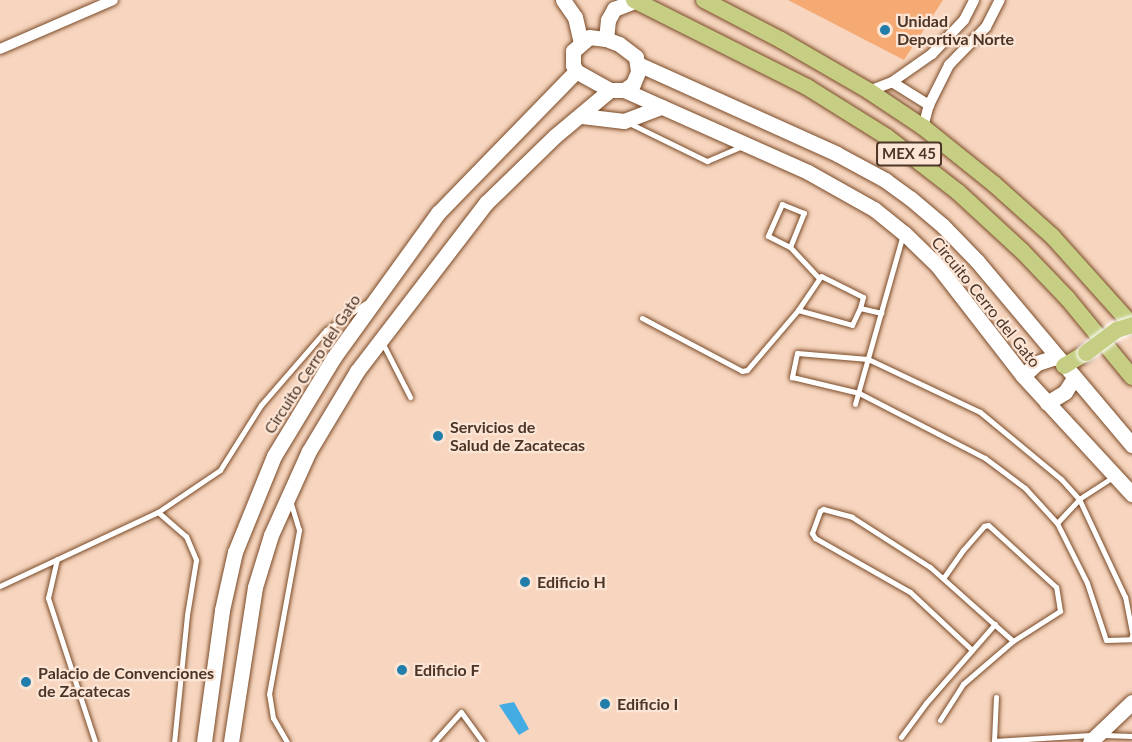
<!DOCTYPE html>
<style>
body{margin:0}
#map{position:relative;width:1132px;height:742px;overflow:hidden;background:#f7d5be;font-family:Lato,sans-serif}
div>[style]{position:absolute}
.green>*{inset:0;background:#f5a973}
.water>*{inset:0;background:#42ace3}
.roads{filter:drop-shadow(0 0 2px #7a4a27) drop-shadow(0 0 2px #7a4a27)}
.lane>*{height:5px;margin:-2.5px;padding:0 2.5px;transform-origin:2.5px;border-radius:2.5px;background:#fff}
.street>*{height:10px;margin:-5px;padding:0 5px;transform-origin:5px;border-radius:5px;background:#fff}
.secondary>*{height:15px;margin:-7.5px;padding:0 7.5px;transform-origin:7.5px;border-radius:7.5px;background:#fff}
.primary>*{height:16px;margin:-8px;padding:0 8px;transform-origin:8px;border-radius:8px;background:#c6ce83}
.bridges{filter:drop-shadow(0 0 2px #fff) drop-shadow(0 0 2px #fff)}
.primary-bridge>*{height:16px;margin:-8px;padding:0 8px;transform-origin:8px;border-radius:8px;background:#c6ce83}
.dots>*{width:16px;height:16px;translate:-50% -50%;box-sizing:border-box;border:3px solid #fce5d5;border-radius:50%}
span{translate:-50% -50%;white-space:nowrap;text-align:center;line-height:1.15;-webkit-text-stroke:4.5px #fce5d5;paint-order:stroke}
.shield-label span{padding:2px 4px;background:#fce5d5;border:2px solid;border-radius:4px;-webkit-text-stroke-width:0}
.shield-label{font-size:15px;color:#4c3526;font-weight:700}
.poi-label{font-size:16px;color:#4c3526;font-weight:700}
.left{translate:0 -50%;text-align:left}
.street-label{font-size:16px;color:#4c3526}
</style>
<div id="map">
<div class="green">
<div style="clip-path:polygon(788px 0,943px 0,904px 60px)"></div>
</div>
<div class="water">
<div style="clip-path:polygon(514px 702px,529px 729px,519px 735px,499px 705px)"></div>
</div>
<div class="roads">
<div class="lane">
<div style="left:629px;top:123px;width:87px;rotate:26deg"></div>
<div style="left:707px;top:161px;width:38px;rotate:-23deg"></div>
<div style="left:790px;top:247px;width:37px;rotate:-68deg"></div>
<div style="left:804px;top:213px;width:24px;rotate:-158deg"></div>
<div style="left:782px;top:204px;width:35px;rotate:114deg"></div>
<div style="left:768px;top:236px;width:25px;rotate:27deg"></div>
<div style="left:790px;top:247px;width:41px;rotate:47deg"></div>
<div style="left:798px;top:310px;width:41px;rotate:-55.9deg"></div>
<div style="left:821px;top:276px;width:47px;rotate:26.6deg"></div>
<div style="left:863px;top:297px;width:11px;rotate:105deg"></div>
<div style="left:642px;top:318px;width:113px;rotate:27.9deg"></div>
<div style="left:742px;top:371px;width:5px;rotate:-11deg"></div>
<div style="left:747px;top:370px;width:79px;rotate:-49.6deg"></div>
<div style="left:798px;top:310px;width:56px;rotate:15.5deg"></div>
<div style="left:852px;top:325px;width:19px;rotate:-65deg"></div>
<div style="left:860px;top:308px;width:22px;rotate:13deg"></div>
<div style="left:382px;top:342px;width:62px;rotate:63deg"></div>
<div style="left:855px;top:404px;width:177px;rotate:-74.2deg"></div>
<div style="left:158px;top:512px;width:37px;rotate:41deg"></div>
<div style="left:186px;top:536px;width:26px;rotate:67deg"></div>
<div style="left:196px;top:560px;width:56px;rotate:99.3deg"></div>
<div style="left:187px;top:615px;width:128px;rotate:95.8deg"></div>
<div style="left:1057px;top:523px;width:33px;rotate:-47deg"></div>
<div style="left:1079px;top:499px;width:40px;rotate:-32.9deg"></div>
<div style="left:57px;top:559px;width:40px;rotate:103deg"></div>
<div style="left:48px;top:598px;width:151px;rotate:71.9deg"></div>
<div style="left:0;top:586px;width:174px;rotate:-25.1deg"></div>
<div style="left:158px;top:512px;width:75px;rotate:-34.1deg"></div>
<div style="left:220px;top:470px;width:77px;rotate:-57.8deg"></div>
<div style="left:261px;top:405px;width:99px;rotate:-49.1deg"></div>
<div style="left:326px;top:330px;width:48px;rotate:-34deg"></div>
<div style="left:1132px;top:632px;width:36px;rotate:-101deg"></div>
<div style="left:1125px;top:597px;width:108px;rotate:-115.1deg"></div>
<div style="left:1079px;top:499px;width:27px;rotate:-132deg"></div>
<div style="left:1061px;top:479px;width:105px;rotate:-140.4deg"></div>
<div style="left:980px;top:412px;width:124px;rotate:-154.7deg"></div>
<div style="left:868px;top:359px;width:71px;rotate:-175.2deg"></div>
<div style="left:797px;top:353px;width:25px;rotate:102deg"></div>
<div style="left:792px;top:377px;width:69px;rotate:13.4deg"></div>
<div style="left:859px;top:393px;width:142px;rotate:27.3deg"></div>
<div style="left:985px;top:458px;width:50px;rotate:36.9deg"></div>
<div style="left:1025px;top:488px;width:47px;rotate:47.6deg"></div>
<div style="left:1057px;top:523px;width:67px;rotate:63.4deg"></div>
<div style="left:1087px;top:583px;width:60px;rotate:71.6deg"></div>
<div style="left:1106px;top:640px;width:25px;rotate:-2deg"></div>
<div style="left:1131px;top:639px;width:4px;rotate:-76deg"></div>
<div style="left:972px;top:650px;width:85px;rotate:-136.9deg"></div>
<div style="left:910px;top:592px;width:109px;rotate:-150.4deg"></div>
<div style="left:815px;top:538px;width:6px;rotate:-121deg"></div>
<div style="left:812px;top:533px;width:23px;rotate:-70deg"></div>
<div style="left:820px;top:511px;width:4px;rotate:-34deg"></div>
<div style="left:823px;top:509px;width:30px;rotate:15deg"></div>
<div style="left:852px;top:517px;width:93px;rotate:32.7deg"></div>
<div style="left:930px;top:567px;width:111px;rotate:41.7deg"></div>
<div style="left:996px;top:697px;width:44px;rotate:92.6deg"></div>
<div style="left:994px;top:741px;width:97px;rotate:-3.5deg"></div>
<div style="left:940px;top:720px;width:43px;rotate:-57.4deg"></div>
<div style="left:963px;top:684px;width:66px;rotate:-40.7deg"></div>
<div style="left:1013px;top:641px;width:56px;rotate:-32.6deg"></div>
<div style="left:1060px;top:611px;width:24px;rotate:-99deg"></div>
<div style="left:1056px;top:587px;width:92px;rotate:-137.6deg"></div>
<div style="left:988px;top:525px;width:4px;rotate:166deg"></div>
<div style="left:984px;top:526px;width:32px;rotate:131deg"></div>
<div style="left:963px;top:550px;width:33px;rotate:125deg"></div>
<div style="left:1104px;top:735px;width:28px;rotate:2deg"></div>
<div style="left:901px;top:737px;width:42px;rotate:-53.7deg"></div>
<div style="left:926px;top:703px;width:105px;rotate:-48.9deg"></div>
<div style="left:287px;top:742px;width:28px;rotate:-120deg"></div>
<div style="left:273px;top:718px;width:24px;rotate:-99deg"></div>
<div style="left:269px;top:694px;width:167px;rotate:-79.6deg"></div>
<div style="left:299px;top:530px;width:31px;rotate:-107deg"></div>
<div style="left:434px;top:742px;width:40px;rotate:-48deg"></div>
<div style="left:461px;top:712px;width:37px;rotate:54deg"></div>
</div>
<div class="street">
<div style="left:0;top:49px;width:123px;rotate:-23.4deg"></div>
<div style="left:892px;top:82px;width:44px;rotate:31.9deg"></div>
<div style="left:869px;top:91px;width:25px;rotate:-21deg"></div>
<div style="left:892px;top:82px;width:49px;rotate:-35deg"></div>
<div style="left:932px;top:54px;width:47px;rotate:-46.7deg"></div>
<div style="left:964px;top:20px;width:22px;rotate:-63deg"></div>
<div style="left:923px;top:127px;width:23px;rotate:-75deg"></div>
<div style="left:929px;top:105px;width:45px;rotate:-63.4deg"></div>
<div style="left:949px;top:65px;width:53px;rotate:-45.8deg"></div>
<div style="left:986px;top:27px;width:30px;rotate:-63deg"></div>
</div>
<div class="secondary">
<div style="left:563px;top:0;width:21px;rotate:55deg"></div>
<div style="left:575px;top:17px;width:26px;rotate:77deg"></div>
<div style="left:589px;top:37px;width:17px;rotate:7deg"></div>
<div style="left:606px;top:39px;width:14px;rotate:21deg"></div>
<div style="left:619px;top:44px;width:21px;rotate:37deg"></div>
<div style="left:636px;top:57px;width:15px;rotate:82deg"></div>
<div style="left:638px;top:72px;width:13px;rotate:113deg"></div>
<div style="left:633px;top:84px;width:11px;rotate:146deg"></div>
<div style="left:624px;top:90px;width:14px;rotate:180deg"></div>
<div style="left:610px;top:90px;width:39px;rotate:-151deg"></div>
<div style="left:576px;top:71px;width:7px;rotate:-117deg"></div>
<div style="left:573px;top:65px;width:14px;rotate:-90deg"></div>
<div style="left:573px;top:51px;width:21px;rotate:-41deg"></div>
<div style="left:606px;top:39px;width:19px;rotate:-84deg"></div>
<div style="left:608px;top:20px;width:13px;rotate:-61deg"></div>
<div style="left:614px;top:9px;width:22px;rotate:-21deg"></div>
<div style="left:638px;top:64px;width:218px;rotate:24.3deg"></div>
<div style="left:837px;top:154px;width:55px;rotate:28.4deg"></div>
<div style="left:885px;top:180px;width:31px;rotate:36deg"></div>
<div style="left:910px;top:198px;width:43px;rotate:40.3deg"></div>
<div style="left:943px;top:226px;width:49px;rotate:45.8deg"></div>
<div style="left:977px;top:261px;width:241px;rotate:49.9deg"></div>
<div style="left:624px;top:90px;width:201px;rotate:24deg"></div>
<div style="left:808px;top:172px;width:76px;rotate:29.3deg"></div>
<div style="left:874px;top:209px;width:38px;rotate:39deg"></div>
<div style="left:904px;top:233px;width:46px;rotate:44.1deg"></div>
<div style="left:937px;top:265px;width:140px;rotate:52.2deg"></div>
<div style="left:1023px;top:376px;width:161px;rotate:47.3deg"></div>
<div style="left:582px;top:116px;width:42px;rotate:6.8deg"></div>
<div style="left:624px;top:121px;width:40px;rotate:-21deg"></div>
<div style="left:1023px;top:376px;width:19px;rotate:-43deg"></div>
<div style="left:1037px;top:363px;width:20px;rotate:-18deg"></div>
<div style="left:1047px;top:403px;width:21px;rotate:-31deg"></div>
<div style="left:1065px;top:392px;width:17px;rotate:-57deg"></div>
<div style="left:204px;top:742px;width:133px;rotate:-82.2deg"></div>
<div style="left:222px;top:610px;width:59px;rotate:-77.4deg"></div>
<div style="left:235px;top:552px;width:104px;rotate:-67.9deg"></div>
<div style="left:274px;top:456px;width:116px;rotate:-58.8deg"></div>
<div style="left:334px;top:357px;width:178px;rotate:-54.2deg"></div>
<div style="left:438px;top:213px;width:198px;rotate:-45.8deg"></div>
<div style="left:231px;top:742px;width:157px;rotate:-81.2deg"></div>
<div style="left:255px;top:587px;width:54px;rotate:-72.9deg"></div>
<div style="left:271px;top:535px;width:92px;rotate:-65.7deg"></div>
<div style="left:309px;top:451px;width:93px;rotate:-59deg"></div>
<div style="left:357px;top:371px;width:212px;rotate:-52.5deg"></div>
<div style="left:486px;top:203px;width:96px;rotate:-44.2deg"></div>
<div style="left:555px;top:136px;width:72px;rotate:-39.9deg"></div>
<div style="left:1090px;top:742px;width:58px;rotate:-43.6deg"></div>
</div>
<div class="primary">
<div style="left:634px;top:0;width:194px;rotate:26.7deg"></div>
<div style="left:807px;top:87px;width:94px;rotate:32deg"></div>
<div style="left:887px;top:137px;width:90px;rotate:37.8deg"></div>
<div style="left:958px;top:192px;width:87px;rotate:42.7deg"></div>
<div style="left:1022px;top:251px;width:66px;rotate:46.2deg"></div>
<div style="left:1068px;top:299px;width:101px;rotate:50.6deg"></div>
<div style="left:704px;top:0;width:87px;rotate:27.5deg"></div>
<div style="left:781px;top:40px;width:102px;rotate:30.1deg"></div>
<div style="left:869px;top:91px;width:65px;rotate:33.7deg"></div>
<div style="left:923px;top:127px;width:91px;rotate:38.8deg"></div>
<div style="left:994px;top:184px;width:79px;rotate:41.9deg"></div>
<div style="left:1053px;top:237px;width:118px;rotate:48.1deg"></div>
<div style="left:1064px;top:366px;width:26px;rotate:-31deg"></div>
</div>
</div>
<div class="bridges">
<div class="primary-bridge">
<div style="left:1086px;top:353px;width:39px;rotate:-37deg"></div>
<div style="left:1117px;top:330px;width:16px;rotate:-18deg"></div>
</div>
</div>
<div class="dots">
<div style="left:885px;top:30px;background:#217eab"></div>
<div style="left:438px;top:436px;background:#217eab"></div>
<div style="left:525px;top:582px;background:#217eab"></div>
<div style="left:402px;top:670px;background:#217eab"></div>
<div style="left:26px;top:682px;background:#217eab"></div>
<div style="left:605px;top:704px;background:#217eab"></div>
</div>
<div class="shield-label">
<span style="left:909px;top:154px">MEX 45</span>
</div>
<div class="poi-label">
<span class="left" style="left:897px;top:30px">Unidad<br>Deportiva Norte</span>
<span class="left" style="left:450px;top:436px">Servicios de<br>Salud de Zacatecas</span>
<span class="left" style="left:537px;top:582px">Edificio H</span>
<span class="left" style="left:414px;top:670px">Edificio F</span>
<span class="left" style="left:38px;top:682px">Palacio de Convenciones<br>de Zacatecas</span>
<span class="left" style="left:617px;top:704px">Edificio I</span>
</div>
<div class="street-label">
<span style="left:986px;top:302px;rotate:51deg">Circuito Cerro del Gato</span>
<span style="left:312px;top:364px;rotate:-57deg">Circuito Cerro del Gato</span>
</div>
</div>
